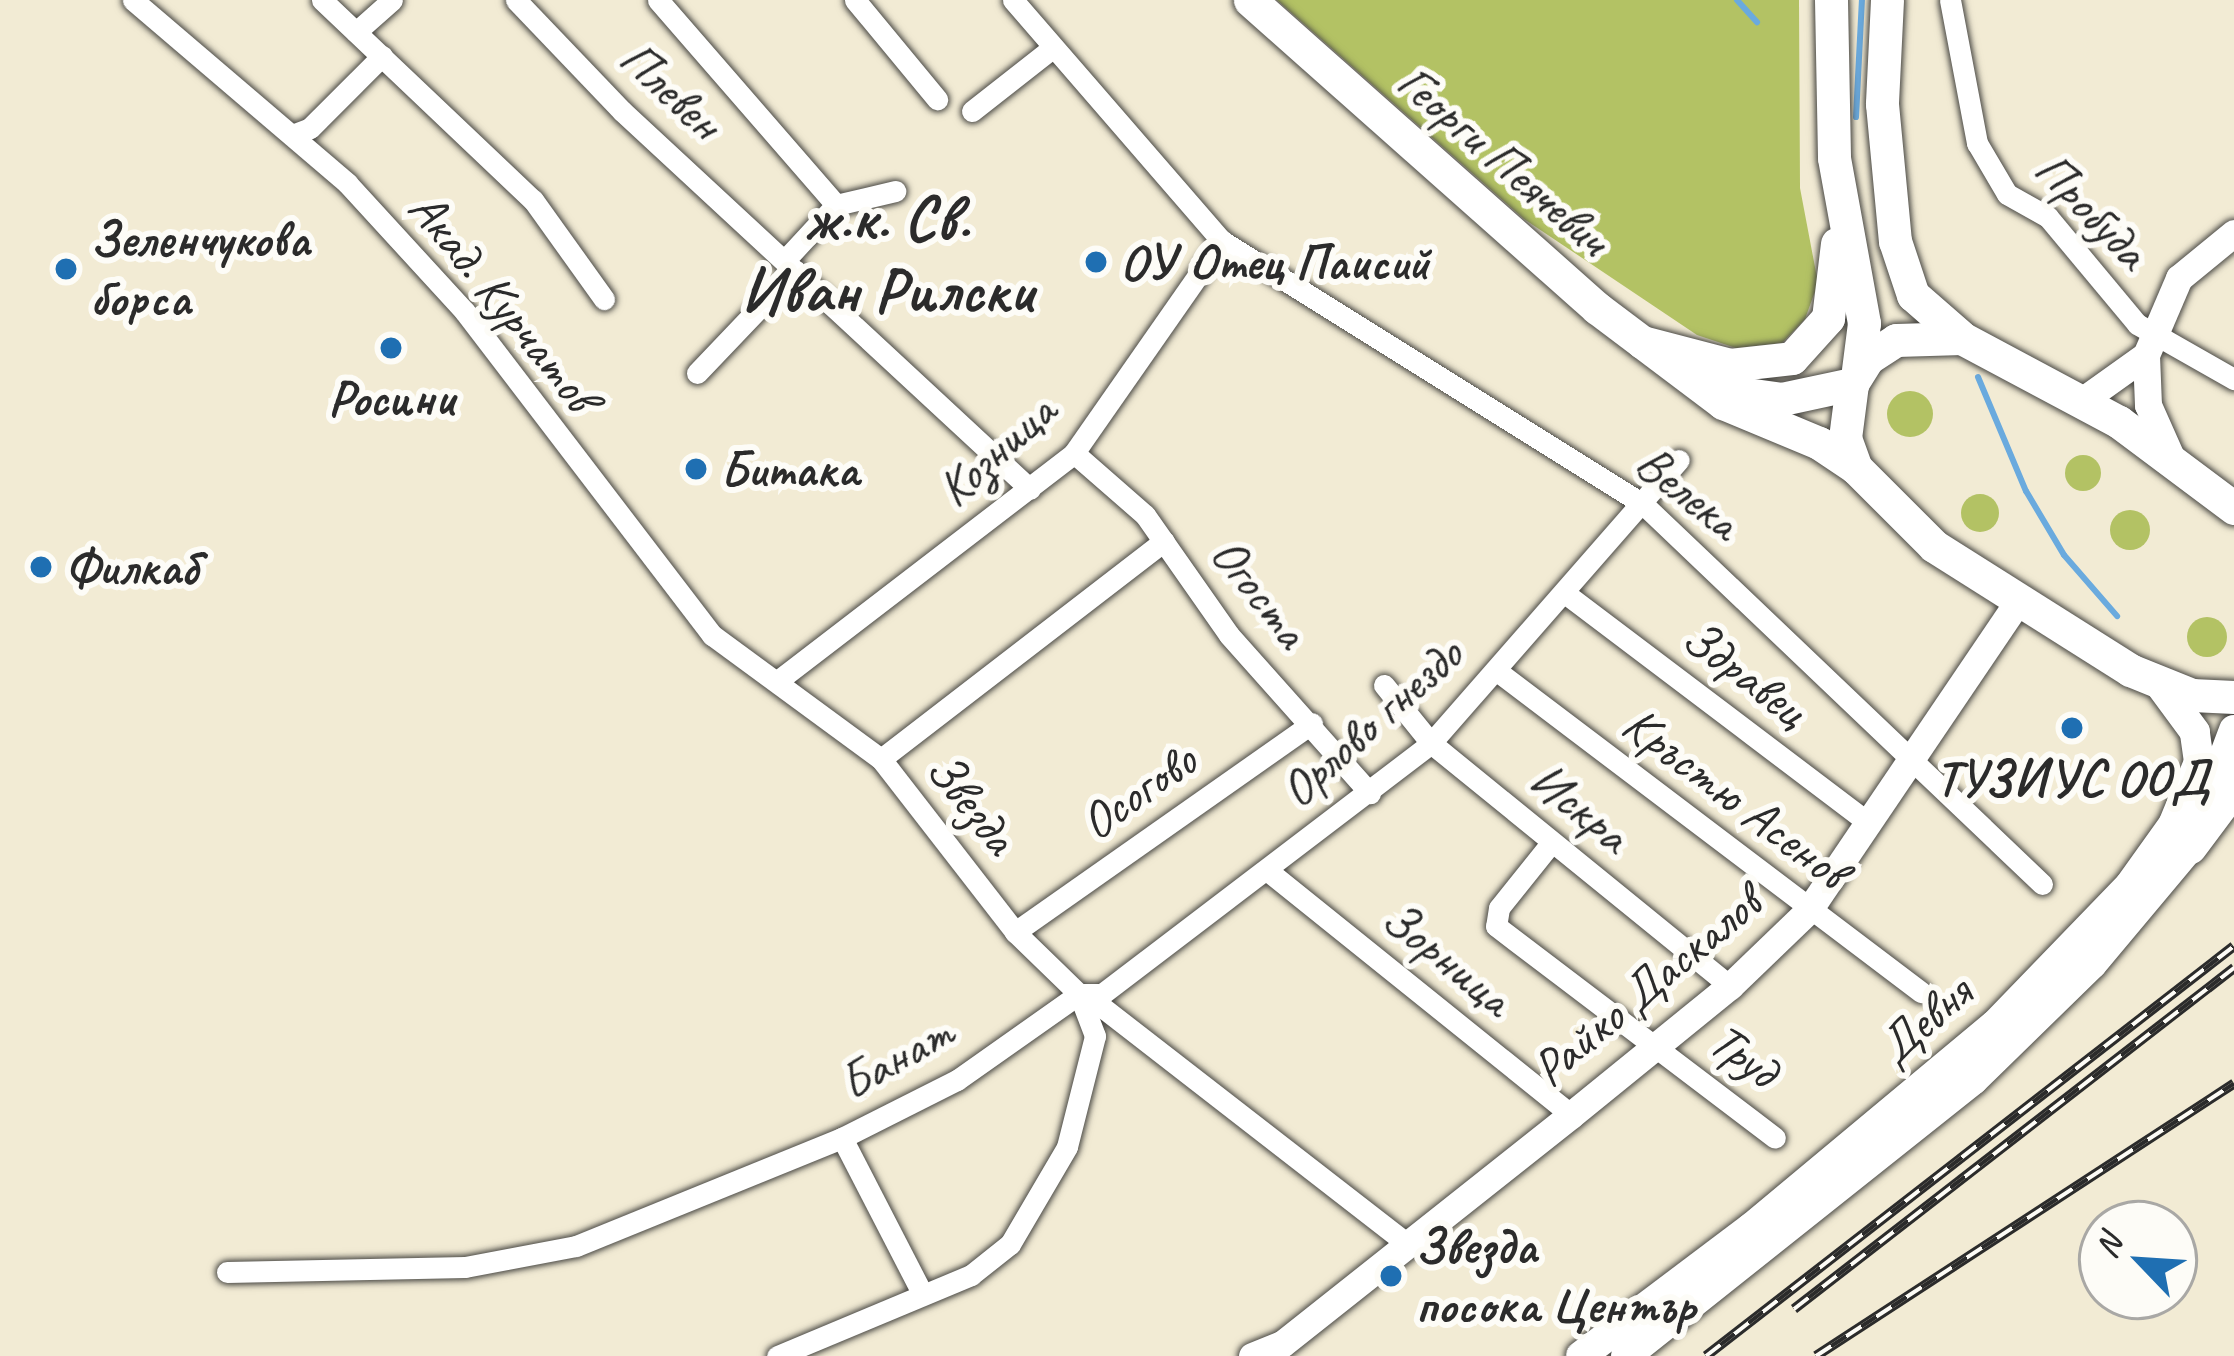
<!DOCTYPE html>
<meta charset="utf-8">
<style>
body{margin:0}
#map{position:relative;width:2234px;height:1356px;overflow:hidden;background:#f2ebd4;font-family:Caveat,sans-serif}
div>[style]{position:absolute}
.green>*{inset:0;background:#b3c264}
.round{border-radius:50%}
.stream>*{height:6px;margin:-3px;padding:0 3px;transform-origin:3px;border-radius:3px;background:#6aaade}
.roads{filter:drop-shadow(0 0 3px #494844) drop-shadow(0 0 3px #494844)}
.minor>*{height:21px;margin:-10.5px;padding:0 10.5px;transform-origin:10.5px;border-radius:10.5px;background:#fff}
.tertiary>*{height:27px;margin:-13.5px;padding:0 13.5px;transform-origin:13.5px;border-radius:13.5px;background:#fff}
.secondary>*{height:30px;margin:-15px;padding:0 15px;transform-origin:15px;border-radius:15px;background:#fff}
.primary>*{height:33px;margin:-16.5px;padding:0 16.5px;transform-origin:16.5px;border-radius:16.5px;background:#fff}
.trunk>*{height:33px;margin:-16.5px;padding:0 16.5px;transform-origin:16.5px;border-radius:16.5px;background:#fff}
.rail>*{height:10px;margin-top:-5px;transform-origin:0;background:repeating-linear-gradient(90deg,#fdfcf7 0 18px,#2b2b2b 0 36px);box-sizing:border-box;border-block:3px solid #2b2b2b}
.dots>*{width:33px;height:33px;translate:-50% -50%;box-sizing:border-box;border:6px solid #fdfcf7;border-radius:50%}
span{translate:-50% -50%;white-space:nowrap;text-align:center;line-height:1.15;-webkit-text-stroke:12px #fdfcf7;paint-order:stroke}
.street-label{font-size:51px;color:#2b2b2b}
.poi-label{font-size:51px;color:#2b2b2b;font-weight:700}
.left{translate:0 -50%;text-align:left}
.district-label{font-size:63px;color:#2b2b2b;font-weight:700}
.north{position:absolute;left:2078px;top:1200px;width:120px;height:120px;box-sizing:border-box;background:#fdfcf7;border:3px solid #a9a8a5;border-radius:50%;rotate:295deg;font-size:33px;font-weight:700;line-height:48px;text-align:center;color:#2b2b2b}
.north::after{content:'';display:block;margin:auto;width:42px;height:54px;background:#1f6fb2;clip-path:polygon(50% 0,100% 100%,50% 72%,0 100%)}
</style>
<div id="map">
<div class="green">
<div style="clip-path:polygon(1277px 0,1799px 0,1800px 188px,1818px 283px,1805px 319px,1782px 343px,1736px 348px,1697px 335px,1524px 219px)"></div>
<div class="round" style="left:1887px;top:391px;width:46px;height:46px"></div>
<div class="round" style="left:2065px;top:455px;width:36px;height:36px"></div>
<div class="round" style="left:1961px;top:494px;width:38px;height:38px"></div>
<div class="round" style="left:2110px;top:510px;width:40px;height:40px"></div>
<div class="round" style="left:2187px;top:617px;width:40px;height:40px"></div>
</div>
<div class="stream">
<div style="left:1737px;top:0;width:30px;rotate:48deg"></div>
<div style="left:1856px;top:117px;width:117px;rotate:-87.1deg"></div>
<div style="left:1978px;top:377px;width:124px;rotate:67.2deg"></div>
<div style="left:2026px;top:491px;width:74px;rotate:59.3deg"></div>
<div style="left:2064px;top:555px;width:81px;rotate:49deg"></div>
</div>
<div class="roads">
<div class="minor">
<div style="left:133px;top:0;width:282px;rotate:40.5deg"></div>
<div style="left:347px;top:183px;width:175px;rotate:47.5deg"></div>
<div style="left:465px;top:312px;width:407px;rotate:52.6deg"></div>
<div style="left:712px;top:635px;width:210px;rotate:36.3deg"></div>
<div style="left:881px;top:759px;width:219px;rotate:52.2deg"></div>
<div style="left:1015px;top:932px;width:89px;rotate:44.1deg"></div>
<div style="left:1079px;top:994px;width:23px"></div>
<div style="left:1102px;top:994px;width:414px;rotate:-37.3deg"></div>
<div style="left:1431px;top:743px;width:376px;rotate:-48.8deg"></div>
<div style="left:322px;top:0;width:291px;rotate:43.5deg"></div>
<div style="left:533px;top:200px;width:122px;rotate:54.4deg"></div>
<div style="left:516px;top:0;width:153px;rotate:46.3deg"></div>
<div style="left:622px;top:111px;width:556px;rotate:42.81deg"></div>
<div style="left:658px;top:0;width:271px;rotate:49deg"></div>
<div style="left:855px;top:0;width:129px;rotate:50.4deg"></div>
<div style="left:1013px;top:0;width:319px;rotate:49.1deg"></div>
<div style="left:1222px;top:241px;width:496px;rotate:32deg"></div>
<div style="left:1643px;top:504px;width:551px;rotate:43.6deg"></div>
<div style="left:1950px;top:0;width:146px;rotate:79.3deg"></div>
<div style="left:1977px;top:143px;width:59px;rotate:59.5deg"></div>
<div style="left:2007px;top:194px;width:47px;rotate:29.3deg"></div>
<div style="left:2048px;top:217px;width:139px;rotate:50.2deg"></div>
<div style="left:2137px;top:324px;width:112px;rotate:29.6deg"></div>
<div style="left:356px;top:32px;width:48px;rotate:-41.6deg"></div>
<div style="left:972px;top:111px;width:100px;rotate:-38.1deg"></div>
<div style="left:292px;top:135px;width:19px;rotate:-21deg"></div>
<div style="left:310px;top:128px;width:102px;rotate:-45deg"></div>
<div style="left:785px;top:260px;width:75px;rotate:-47.2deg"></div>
<div style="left:836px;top:205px;width:61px;rotate:-13.3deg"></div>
<div style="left:697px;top:373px;width:142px;rotate:-46.4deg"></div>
<div style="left:1074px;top:453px;width:94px;rotate:41.1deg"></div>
<div style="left:1145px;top:515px;width:146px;rotate:55deg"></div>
<div style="left:1229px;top:635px;width:212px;rotate:48.3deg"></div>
<div style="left:1566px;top:594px;width:381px;rotate:37.1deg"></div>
<div style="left:1497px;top:671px;width:532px;rotate:37.13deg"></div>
<div style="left:780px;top:679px;width:371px;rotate:-37.5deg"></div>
<div style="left:1074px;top:453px;width:259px;rotate:-55.1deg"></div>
<div style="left:1384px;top:685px;width:75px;rotate:51deg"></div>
<div style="left:1431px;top:743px;width:385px;rotate:39.1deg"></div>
<div style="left:881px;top:759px;width:357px;rotate:-37.6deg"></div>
<div style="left:1551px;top:843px;width:83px;rotate:128.7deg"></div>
<div style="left:1499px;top:908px;width:18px;rotate:99deg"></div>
<div style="left:1496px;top:926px;width:350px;rotate:37.2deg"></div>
<div style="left:1268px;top:871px;width:389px;rotate:38.8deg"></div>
<div style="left:1015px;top:932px;width:363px;rotate:-35.1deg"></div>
<div style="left:1089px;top:997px;width:398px;rotate:37.8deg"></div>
<div style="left:842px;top:1138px;width:174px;rotate:62.7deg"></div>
<div style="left:227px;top:1272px;width:238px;rotate:-1.2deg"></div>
<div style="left:465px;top:1267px;width:113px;rotate:-10.7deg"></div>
<div style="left:576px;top:1246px;width:287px;rotate:-22.1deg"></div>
<div style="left:842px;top:1138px;width:129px;rotate:-26.8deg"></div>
<div style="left:957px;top:1080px;width:149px;rotate:-35.2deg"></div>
<div style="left:1079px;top:994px;width:45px;rotate:69.1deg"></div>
<div style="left:1095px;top:1036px;width:114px;rotate:104.2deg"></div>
<div style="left:1067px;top:1147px;width:113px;rotate:120.4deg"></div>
<div style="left:1010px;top:1244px;width:50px;rotate:141.5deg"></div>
<div style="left:971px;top:1275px;width:210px;rotate:157.3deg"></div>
</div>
<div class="tertiary">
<div style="left:2083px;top:400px;width:77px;rotate:-35.5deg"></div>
<div style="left:2172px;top:459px;width:59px;rotate:-114deg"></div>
<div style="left:2148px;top:405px;width:50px;rotate:-92.3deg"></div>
<div style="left:2146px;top:355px;width:84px;rotate:-66.8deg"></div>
<div style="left:2179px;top:278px;width:71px;rotate:-39.3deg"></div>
<div style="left:1252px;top:1356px;width:32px;rotate:-22deg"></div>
<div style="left:1282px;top:1344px;width:369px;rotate:-38.4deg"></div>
<div style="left:1571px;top:1115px;width:205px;rotate:-39.1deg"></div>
<div style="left:1730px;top:986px;width:110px;rotate:-43.9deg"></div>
<div style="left:1809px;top:910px;width:369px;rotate:-55.9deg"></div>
</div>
<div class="secondary">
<div style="left:1581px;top:1356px;width:213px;rotate:-37deg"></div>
<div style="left:1751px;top:1228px;width:317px;rotate:-39.8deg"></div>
<div style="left:1995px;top:1025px;width:194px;rotate:-46deg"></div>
<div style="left:2130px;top:885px;width:74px;rotate:-54.4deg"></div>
<div style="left:2173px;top:825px;width:68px;rotate:-67.6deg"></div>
<div style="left:2199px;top:762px;width:30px;rotate:-98deg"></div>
<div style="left:2195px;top:732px;width:62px;rotate:-126.5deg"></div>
<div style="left:1626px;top:1356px;width:443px;rotate:-38.5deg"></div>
<div style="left:1973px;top:1080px;width:166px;rotate:-44.3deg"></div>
<div style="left:2092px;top:964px;width:153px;rotate:-50.1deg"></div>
<div style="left:2190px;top:847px;width:125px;rotate:-69.4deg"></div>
</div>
<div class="primary">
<div style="left:1250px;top:0;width:464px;rotate:41.6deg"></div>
<div style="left:1597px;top:308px;width:158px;rotate:37deg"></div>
<div style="left:1723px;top:403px;width:104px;rotate:22.6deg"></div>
<div style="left:1819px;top:443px;width:45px;rotate:34deg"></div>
<div style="left:1725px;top:391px;width:58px;rotate:8deg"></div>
<div style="left:1782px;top:399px;width:72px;rotate:-12.1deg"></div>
</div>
<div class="trunk">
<div style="left:1831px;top:0;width:158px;rotate:88.9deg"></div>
<div style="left:1834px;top:158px;width:168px;rotate:79.7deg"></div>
<div style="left:1864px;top:323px;width:47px;rotate:97.3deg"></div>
<div style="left:1887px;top:0;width:104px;rotate:92.8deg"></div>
<div style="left:1882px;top:104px;width:138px;rotate:84.6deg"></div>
<div style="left:1895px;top:241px;width:57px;rotate:71.6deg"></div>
<div style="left:1913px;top:295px;width:62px;rotate:41.1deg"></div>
<div style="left:1642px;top:342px;width:91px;rotate:14.6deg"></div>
<div style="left:1730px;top:365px;width:62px;rotate:-6.4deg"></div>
<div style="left:1792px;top:358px;width:54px;rotate:-48deg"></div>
<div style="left:1828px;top:318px;width:75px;rotate:-83.1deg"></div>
<div style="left:2234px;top:508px;width:144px;rotate:-143.2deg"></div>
<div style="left:2119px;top:422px;width:178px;rotate:-151.9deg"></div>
<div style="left:1962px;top:338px;width:66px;rotate:178.3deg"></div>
<div style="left:1896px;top:340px;width:33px;rotate:147deg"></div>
<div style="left:1868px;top:358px;width:31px;rotate:122deg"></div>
<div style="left:1852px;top:384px;width:54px;rotate:97.4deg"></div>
<div style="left:1845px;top:438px;width:32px;rotate:70deg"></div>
<div style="left:1856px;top:468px;width:110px;rotate:45deg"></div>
<div style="left:1934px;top:546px;width:232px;rotate:32.3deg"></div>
<div style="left:2130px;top:670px;width:67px;rotate:22deg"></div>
<div style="left:2192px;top:695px;width:42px;rotate:2.7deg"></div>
<div style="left:2190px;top:847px;width:74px;rotate:-53.3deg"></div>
</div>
</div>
<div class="rail">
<div style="left:1794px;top:1309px;width:557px;rotate:-37.78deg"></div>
<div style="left:1706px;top:1356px;width:668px;rotate:-37.83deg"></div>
<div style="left:1816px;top:1356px;width:499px;rotate:-33.1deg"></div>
</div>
<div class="dots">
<div style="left:1096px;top:262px;background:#1f6fb2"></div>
<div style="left:66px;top:269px;background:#1f6fb2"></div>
<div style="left:391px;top:348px;background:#1f6fb2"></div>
<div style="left:696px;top:469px;background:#1f6fb2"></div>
<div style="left:41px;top:567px;background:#1f6fb2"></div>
<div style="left:2072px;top:728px;background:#1f6fb2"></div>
<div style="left:1391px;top:1276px;background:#1f6fb2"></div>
</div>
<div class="street-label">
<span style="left:671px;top:90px;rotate:43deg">Плевен</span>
<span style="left:1504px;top:160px;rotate:41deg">Георги Пеячевич</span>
<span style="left:2092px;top:210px;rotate:46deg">Прoбудa</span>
<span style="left:503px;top:301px;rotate:51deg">Акад. Курчатов</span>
<span style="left:996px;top:450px;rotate:-42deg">Козница</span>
<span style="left:1688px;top:492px;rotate:39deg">Велека</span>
<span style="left:1260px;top:592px;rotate:52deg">Огоста</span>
<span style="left:1745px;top:673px;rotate:37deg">Здравец</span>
<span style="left:1371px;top:722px;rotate:-42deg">Орлово гнездо</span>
<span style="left:1138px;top:791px;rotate:-35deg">Осогово</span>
<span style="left:1735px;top:797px;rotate:37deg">Кръстю Асенов</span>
<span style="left:972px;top:803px;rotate:52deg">Звезда</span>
<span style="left:1580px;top:807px;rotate:39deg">Искра</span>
<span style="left:1447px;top:958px;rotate:39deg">Зорница</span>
<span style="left:1646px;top:986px;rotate:-40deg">Райко Даскалов</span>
<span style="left:1924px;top:1020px;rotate:-41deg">Девня</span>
<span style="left:1744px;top:1055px;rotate:37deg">Труд</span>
<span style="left:896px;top:1057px;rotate:-29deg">Банат</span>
</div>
<div class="poi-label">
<span class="left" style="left:90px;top:269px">Зеленчукова<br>борса</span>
<span class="left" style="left:1120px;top:262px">ОУ Отец Паисий</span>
<span style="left:391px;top:398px">Росини</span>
<span class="left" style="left:720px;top:469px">Битака</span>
<span class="left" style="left:65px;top:567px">Филкаб</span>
<span style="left:2072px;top:778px">ТУЗИУС ООД</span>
<span class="left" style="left:1415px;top:1276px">Звезда<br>посока Център</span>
</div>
<div class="district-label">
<span style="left:887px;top:255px">ж.к. Св.<br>Иван Рилски</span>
</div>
<div class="north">N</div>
</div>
